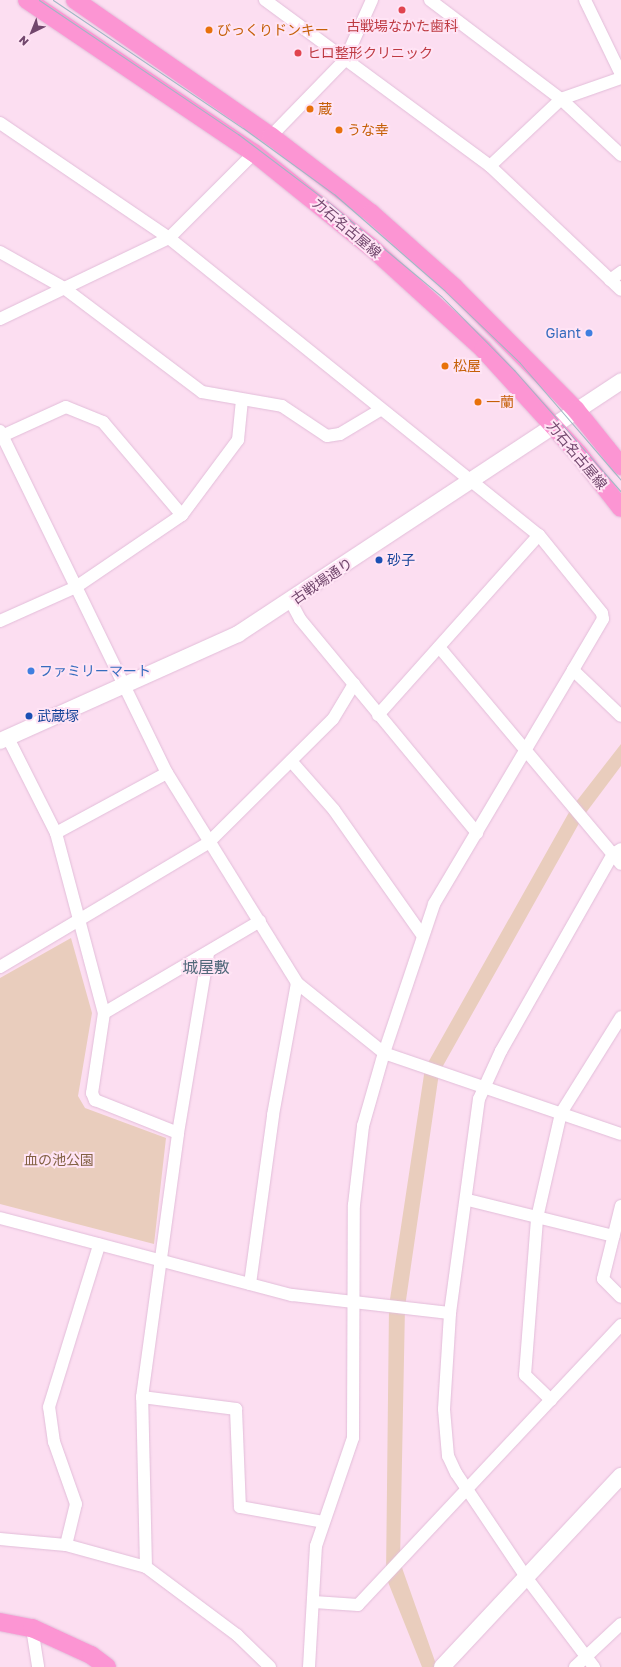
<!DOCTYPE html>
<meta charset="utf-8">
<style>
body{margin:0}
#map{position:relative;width:621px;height:1667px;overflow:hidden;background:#fcdef1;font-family:"Golos Text","Noto Sans JP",sans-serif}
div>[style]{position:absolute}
.green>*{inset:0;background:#e9cdbd}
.roads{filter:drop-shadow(0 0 1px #e2bdd9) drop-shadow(0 0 1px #e2bdd9)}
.street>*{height:12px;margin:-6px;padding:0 6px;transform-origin:6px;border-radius:6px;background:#fff}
.secondary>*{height:16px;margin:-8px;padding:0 8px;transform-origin:8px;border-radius:8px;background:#fff}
.primary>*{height:18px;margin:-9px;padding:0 9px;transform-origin:9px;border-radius:9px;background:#fc95d3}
.tram>*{height:1px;margin:-0.5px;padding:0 0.5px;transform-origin:0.5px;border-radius:0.5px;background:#9eb8c4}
.dots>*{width:11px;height:11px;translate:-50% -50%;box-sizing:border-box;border:2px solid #ffe4f5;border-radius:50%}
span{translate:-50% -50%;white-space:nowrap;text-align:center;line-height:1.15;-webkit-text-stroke:4px #ffe4f5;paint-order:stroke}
.health-label{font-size:14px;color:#be3a42}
.left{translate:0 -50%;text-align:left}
.food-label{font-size:14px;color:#c56008}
.street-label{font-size:14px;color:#71466c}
.shop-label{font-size:14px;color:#366cbe}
.right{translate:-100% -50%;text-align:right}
.transit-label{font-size:14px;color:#164399}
.park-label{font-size:14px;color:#836244}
.quarter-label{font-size:16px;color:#52697b}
.north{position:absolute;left:12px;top:12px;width:40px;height:40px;-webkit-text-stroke:3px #ffe4f5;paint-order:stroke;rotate:223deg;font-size:11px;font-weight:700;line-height:16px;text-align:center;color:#71466c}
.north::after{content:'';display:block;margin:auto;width:14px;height:18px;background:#71466c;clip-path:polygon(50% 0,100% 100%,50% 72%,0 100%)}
</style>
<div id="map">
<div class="green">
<div style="clip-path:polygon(621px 744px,621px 766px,582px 818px,439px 1073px,405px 1307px,400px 1562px,437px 1667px,422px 1667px,386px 1577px,389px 1306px,425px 1068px,572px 807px)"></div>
<div style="clip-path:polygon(71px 938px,92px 1013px,78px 1096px,85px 1108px,166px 1138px,154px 1244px,0 1204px,0 978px)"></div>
</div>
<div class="roads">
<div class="street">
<div style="left:265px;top:0;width:280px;rotate:36.4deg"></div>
<div style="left:490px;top:166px;width:180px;rotate:43.4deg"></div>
<div style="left:430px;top:0;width:164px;rotate:37.1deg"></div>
<div style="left:561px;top:99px;width:82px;rotate:43deg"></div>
<div style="left:585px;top:0;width:82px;rotate:64.1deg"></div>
<div style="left:0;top:123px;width:204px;rotate:34.2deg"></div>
<div style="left:169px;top:238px;width:474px;rotate:38.8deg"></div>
<div style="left:539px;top:535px;width:100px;rotate:51.1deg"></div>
<div style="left:602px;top:613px;width:6px;rotate:81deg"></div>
<div style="left:603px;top:619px;width:59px;rotate:120.5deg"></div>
<div style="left:573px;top:670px;width:66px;rotate:43.8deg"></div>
<div style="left:271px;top:136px;width:106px;rotate:-45.8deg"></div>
<div style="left:345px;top:60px;width:66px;rotate:-65.8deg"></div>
<div style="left:490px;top:166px;width:98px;rotate:-43.3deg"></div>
<div style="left:561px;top:99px;width:64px;rotate:-19.3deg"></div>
<div style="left:0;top:252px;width:73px;rotate:29.4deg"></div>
<div style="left:64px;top:288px;width:173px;rotate:37deg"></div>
<div style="left:202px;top:392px;width:81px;rotate:9.9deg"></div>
<div style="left:282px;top:406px;width:54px;rotate:33.7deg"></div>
<div style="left:327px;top:436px;width:13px;rotate:-9deg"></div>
<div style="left:340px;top:434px;width:47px;rotate:-31deg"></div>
<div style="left:610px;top:280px;width:14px;rotate:-36deg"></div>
<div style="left:0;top:319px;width:187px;rotate:-25.6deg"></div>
<div style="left:169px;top:238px;width:120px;rotate:-45deg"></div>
<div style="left:0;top:431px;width:381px;rotate:64deg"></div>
<div style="left:167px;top:773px;width:247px;rotate:58.2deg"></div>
<div style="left:297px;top:983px;width:112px;rotate:38.8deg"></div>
<div style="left:384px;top:1053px;width:250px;rotate:18.9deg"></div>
<div style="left:2px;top:436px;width:70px;rotate:-24.4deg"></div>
<div style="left:66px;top:407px;width:40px;rotate:22deg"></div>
<div style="left:103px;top:422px;width:122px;rotate:49.7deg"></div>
<div style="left:291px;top:602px;width:19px;rotate:62deg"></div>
<div style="left:300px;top:619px;width:278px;rotate:50.4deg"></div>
<div style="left:0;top:621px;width:83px;rotate:-24.1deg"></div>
<div style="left:76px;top:587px;width:128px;rotate:-34.2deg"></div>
<div style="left:182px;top:515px;width:94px;rotate:-53.3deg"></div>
<div style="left:238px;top:440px;width:40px;rotate:-84.3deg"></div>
<div style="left:439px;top:647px;width:283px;rotate:50deg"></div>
<div style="left:378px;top:715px;width:241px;rotate:-48.2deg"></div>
<div style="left:8px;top:738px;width:106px;rotate:63.2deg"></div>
<div style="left:56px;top:833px;width:186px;rotate:75.1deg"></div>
<div style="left:104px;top:1013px;width:81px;rotate:98.5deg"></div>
<div style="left:92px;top:1093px;width:8px;rotate:67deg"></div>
<div style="left:95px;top:1100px;width:89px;rotate:21.7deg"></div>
<div style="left:291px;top:761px;width:65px;rotate:48.7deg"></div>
<div style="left:334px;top:810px;width:154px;rotate:54.8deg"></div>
<div style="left:56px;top:833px;width:126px;rotate:-28.4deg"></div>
<div style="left:0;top:967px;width:242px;rotate:-30.8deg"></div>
<div style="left:208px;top:843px;width:176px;rotate:-44.8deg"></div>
<div style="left:333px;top:719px;width:41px;rotate:-59deg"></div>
<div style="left:104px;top:1013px;width:181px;rotate:-30.5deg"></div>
<div style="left:468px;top:1200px;width:150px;rotate:13.9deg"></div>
<div style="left:621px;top:1206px;width:75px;rotate:103.9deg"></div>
<div style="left:603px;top:1279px;width:25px;rotate:45deg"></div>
<div style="left:0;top:1218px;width:302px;rotate:14.8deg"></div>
<div style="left:292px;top:1295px;width:159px;rotate:6.5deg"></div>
<div style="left:250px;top:1284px;width:171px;rotate:-82.2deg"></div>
<div style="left:273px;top:1115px;width:134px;rotate:-79.7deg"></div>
<div style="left:142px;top:1397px;width:95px;rotate:7.3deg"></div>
<div style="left:236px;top:1409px;width:98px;rotate:87.7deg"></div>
<div style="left:240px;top:1507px;width:84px;rotate:10.2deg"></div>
<div style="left:551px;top:1400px;width:36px;rotate:-136deg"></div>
<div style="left:525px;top:1375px;width:157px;rotate:-85.6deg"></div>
<div style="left:537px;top:1218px;width:108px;rotate:-77.1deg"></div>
<div style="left:561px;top:1113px;width:113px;rotate:-58deg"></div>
<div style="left:0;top:1539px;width:66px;rotate:5.2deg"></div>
<div style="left:66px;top:1545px;width:83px;rotate:15.4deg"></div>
<div style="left:146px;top:1567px;width:114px;rotate:36.8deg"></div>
<div style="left:237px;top:1635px;width:46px;rotate:44.1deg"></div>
<div style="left:66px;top:1545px;width:42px;rotate:-76.3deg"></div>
<div style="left:76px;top:1504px;width:66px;rotate:-109.5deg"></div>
<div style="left:54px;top:1442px;width:35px;rotate:-98deg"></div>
<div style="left:49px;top:1407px;width:170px;rotate:-72.8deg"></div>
<div style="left:146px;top:1567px;width:170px;rotate:-91.3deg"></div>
<div style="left:142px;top:1397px;width:266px;rotate:-82.2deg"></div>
<div style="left:178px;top:1133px;width:182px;rotate:-80.5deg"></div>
<div style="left:314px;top:1602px;width:44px;rotate:3.9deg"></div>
<div style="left:358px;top:1605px;width:384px;rotate:-46.8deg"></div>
<div style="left:32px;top:1628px;width:39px;rotate:81deg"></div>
<div style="left:309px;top:1667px;width:121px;rotate:-86.7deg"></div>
<div style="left:316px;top:1546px;width:114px;rotate:-71.1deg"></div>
<div style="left:353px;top:1438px;width:233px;rotate:-89.8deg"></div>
<div style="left:354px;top:1205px;width:80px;rotate:-83.5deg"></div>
<div style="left:363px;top:1126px;width:76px;rotate:-74deg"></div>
<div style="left:384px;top:1053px;width:157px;rotate:-71.4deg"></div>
<div style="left:434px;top:904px;width:272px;rotate:-59.3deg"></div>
<div style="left:575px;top:1667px;width:63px;rotate:-43.1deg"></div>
<div style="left:594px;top:1667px;width:113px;rotate:-127.1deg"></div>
<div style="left:526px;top:1577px;width:125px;rotate:-123.9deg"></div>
<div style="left:456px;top:1473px;width:19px;rotate:-115deg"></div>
<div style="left:448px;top:1456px;width:47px;rotate:-94.9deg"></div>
<div style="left:444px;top:1409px;width:96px;rotate:-86.4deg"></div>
<div style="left:450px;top:1313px;width:216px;rotate:-82.3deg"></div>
<div style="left:479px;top:1099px;width:53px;rotate:-65.4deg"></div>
<div style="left:501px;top:1051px;width:227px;rotate:-60.4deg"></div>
<div style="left:613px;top:854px;width:9px;rotate:-32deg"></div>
</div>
<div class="secondary">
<div style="left:0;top:741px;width:261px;rotate:-24.2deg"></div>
<div style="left:238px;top:634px;width:459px;rotate:-33.4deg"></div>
<div style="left:442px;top:1667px;width:262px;rotate:-46.9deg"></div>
</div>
<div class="primary">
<div style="left:27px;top:0;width:274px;rotate:34deg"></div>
<div style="left:254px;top:153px;width:150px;rotate:38.8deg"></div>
<div style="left:371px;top:247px;width:151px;rotate:42.3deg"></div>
<div style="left:483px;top:349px;width:142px;rotate:47.6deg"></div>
<div style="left:579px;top:454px;width:68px;rotate:52.1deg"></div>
<div style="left:75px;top:0;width:239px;rotate:34.8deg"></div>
<div style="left:271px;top:136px;width:126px;rotate:37.6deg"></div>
<div style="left:371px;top:213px;width:111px;rotate:41.7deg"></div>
<div style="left:454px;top:287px;width:173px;rotate:45.2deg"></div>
<div style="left:576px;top:410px;width:72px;rotate:51.2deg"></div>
<div style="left:0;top:1622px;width:33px;rotate:11deg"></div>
<div style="left:32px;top:1628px;width:65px;rotate:24.6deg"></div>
<div style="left:91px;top:1655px;width:20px;rotate:37deg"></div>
</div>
</div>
<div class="tram">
<div style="left:39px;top:0;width:240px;rotate:34deg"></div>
<div style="left:238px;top:134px;width:113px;rotate:37.1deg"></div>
<div style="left:328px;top:202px;width:148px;rotate:39.8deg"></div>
<div style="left:442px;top:297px;width:103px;rotate:45.4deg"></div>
<div style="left:514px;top:370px;width:162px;rotate:48.7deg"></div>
<div style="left:53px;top:0;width:229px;rotate:34deg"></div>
<div style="left:243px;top:128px;width:112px;rotate:36deg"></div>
<div style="left:334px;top:194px;width:147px;rotate:41.1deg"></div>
<div style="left:445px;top:291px;width:104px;rotate:43.8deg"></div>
<div style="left:520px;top:363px;width:155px;rotate:49.2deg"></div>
</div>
<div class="dots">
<div style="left:402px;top:10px;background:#e0444e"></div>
<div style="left:209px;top:30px;background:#e8710a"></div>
<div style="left:298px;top:53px;background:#e0444e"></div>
<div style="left:310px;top:109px;background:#e8710a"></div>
<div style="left:339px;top:130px;background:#e8710a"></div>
<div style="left:589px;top:333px;background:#3f7fe0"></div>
<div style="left:445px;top:366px;background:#e8710a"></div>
<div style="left:478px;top:402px;background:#e8710a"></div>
<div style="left:379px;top:560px;background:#1a4fb4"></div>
<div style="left:31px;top:671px;background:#3f7fe0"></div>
<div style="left:29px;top:716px;background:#1a4fb4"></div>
</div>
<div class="health-label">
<span style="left:402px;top:26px">古戦場なかた歯科</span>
<span class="left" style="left:307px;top:53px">ヒロ整形クリニック</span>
</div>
<div class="food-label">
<span class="left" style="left:217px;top:30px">びっくりドンキー</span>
<span class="left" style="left:318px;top:109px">蔵</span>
<span class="left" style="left:347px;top:130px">うな幸</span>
<span class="left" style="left:453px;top:366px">松屋</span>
<span class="left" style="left:486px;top:402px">一蘭</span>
</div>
<div class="street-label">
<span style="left:347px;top:228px;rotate:40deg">力石名古屋線</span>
<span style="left:577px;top:455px;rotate:50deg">力石名古屋線</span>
<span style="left:322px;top:581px;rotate:-34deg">古戦場通り</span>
</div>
<div class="shop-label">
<span class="right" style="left:581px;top:333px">Giant</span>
<span class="left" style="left:39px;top:671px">ファミリーマート</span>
</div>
<div class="transit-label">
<span class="left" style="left:387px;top:560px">砂子</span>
<span class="left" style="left:37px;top:716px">武蔵塚</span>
</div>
<div class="park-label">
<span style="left:59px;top:1160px">血の池公園</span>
</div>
<div class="quarter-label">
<span style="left:206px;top:967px">城屋敷</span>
</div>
<div class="north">N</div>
</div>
